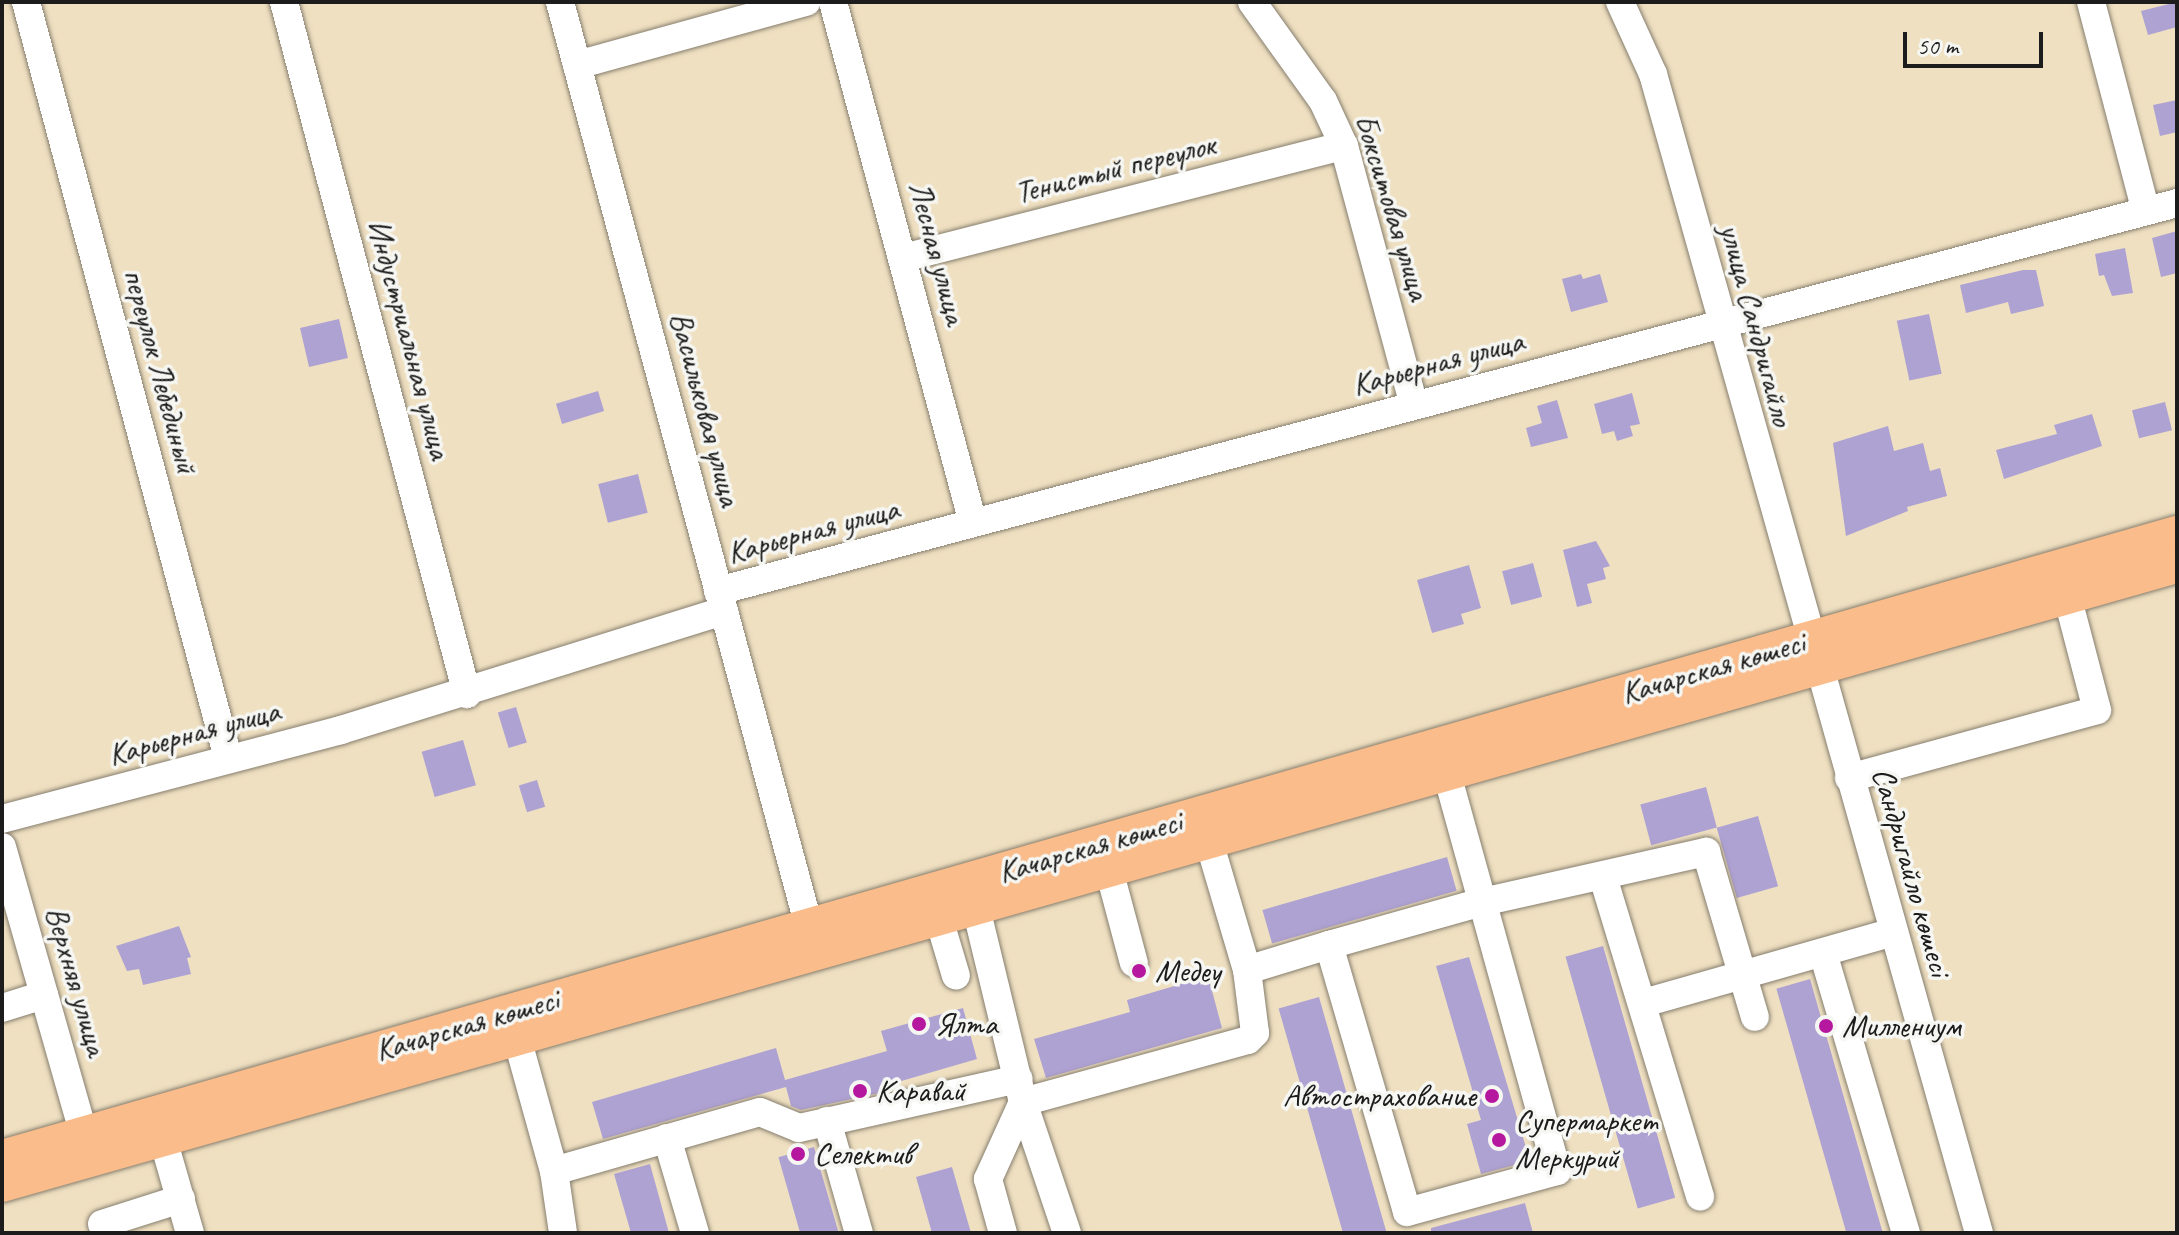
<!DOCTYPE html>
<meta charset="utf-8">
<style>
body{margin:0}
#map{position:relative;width:2179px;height:1235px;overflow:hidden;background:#efe0c1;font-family:Caveat,sans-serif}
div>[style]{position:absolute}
.building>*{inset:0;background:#aea2d3;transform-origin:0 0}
.roads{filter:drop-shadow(0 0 2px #867e6e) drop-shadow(0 0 2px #867e6e)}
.minor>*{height:28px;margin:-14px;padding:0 14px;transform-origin:14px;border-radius:14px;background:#fff}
.major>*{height:36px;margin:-18px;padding:0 18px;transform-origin:18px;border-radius:18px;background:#f9bc8a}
.dots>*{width:22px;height:22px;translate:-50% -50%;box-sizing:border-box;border:4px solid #f6f6f2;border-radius:50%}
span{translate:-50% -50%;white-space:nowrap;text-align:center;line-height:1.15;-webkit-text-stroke:7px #f6f6f2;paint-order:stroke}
.street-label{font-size:32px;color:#1c1c1c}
.poi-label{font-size:32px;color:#1c1c1c}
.left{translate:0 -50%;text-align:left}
.right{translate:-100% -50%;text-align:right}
.frame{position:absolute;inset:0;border:4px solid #1c1c1c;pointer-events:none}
.scale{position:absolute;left:1903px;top:32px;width:140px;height:36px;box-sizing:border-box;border:4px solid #1c1c1c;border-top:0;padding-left:10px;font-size:24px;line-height:28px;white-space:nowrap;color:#1c1c1c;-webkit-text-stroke:6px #f6f6f2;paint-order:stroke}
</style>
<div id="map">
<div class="building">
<div style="clip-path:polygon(2177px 2px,2177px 27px,2148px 35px,2141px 11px)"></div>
<div style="clip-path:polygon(2177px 100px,2177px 132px,2160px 136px,2153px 105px)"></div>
<div style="clip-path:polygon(2177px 231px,2177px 273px,2161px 277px,2152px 238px)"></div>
<div style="clip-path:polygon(2125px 248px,2133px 293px,2112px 296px,2104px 275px,2099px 276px,2095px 254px)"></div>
<div style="clip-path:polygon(2023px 270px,2036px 270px,2044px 306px,2011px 314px,2008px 302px,1966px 313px,1960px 285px)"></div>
<div style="clip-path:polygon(1581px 274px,1583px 279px,1600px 274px,1608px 302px,1571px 312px,1562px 279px)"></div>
<div style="left:1929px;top:314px;width:61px;height:33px;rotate:78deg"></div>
<div style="left:339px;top:319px;width:40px;height:40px;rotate:77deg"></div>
<div style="left:598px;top:391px;width:21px;height:44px;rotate:73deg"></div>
<div style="clip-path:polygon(1632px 393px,1640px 424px,1630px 426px,1633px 436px,1617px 441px,1614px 431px,1602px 434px,1594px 404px)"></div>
<div style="clip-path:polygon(1557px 400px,1568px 438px,1531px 447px,1526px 428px,1542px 423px,1537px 406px)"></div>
<div style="left:2165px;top:402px;width:29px;height:34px;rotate:76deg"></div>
<div style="clip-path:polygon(2092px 414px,2102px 446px,2004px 479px,1996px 450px,2057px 434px,2054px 425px)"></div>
<div style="clip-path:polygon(1888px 426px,1894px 451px,1923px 443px,1930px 471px,1940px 468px,1947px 496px,1907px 507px,1908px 511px,1846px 536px,1833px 443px)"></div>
<div style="left:638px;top:474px;width:40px;height:41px;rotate:76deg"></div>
<div style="clip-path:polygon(1596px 541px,1610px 566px,1603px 568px,1606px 579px,1587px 584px,1592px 603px,1577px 607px,1563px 550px)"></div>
<div style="left:1533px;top:563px;width:35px;height:32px;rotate:75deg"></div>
<div style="clip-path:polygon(1469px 565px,1481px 608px,1461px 614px,1464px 624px,1432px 633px,1417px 580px)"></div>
<div style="left:516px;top:707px;width:37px;height:19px;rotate:73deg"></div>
<div style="left:463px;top:740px;width:47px;height:43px;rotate:74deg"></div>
<div style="left:537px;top:780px;width:28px;height:19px;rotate:73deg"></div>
<div style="left:1706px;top:787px;width:42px;height:68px;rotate:75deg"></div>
<div style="left:1758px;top:816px;width:73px;height:43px;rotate:74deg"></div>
<div style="left:1447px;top:857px;width:35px;height:192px;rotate:74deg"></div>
<div style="clip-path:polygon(179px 926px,191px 957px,187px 958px,191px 974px,143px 985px,139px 969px,127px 971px,116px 946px)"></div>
<div style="left:1603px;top:946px;width:262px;height:39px;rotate:74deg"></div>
<div style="clip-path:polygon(1469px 957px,1530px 1161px,1481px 1174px,1467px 1124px,1481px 1120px,1436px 966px)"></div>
<div style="clip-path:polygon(1208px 976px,1222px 1028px,1046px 1078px,1034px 1039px,1130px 1012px,1127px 1000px)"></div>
<div style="left:1810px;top:979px;width:265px;height:35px;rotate:74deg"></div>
<div style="left:1319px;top:997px;width:245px;height:42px;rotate:74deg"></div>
<div style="clip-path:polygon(963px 1008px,977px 1059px,891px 1084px,893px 1090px,801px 1110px,791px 1106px,786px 1087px,603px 1139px,592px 1102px,776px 1048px,785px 1080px,887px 1051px,881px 1031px)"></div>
<div style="left:814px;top:1147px;width:90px;height:37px;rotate:74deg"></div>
<div style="clip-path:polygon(650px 1164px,669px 1233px,631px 1233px,614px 1174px)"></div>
<div style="clip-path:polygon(952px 1167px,971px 1233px,932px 1233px,916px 1177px)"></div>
<div style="clip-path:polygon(1525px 1203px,1533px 1233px,1431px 1233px,1431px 1228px)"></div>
</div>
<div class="roads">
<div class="minor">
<div style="left:26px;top:2px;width:783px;rotate:75.04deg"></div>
<div style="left:284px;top:2px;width:716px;rotate:75.19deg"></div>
<div style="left:560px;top:2px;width:958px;rotate:74.93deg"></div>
<div style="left:833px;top:2px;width:539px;rotate:74.96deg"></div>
<div style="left:1252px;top:2px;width:122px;rotate:54.4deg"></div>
<div style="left:1323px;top:101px;width:50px;rotate:65deg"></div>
<div style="left:1344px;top:146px;width:268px;rotate:74.9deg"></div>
<div style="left:1620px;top:2px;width:79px;rotate:65.4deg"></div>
<div style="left:1653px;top:74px;width:1204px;rotate:74.29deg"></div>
<div style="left:2091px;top:2px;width:216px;rotate:75.3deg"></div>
<div style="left:577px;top:65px;width:238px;rotate:-15.4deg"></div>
<div style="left:903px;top:258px;width:455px;rotate:-14.3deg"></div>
<div style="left:718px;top:591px;width:1510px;rotate:-14.89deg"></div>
<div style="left:1849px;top:778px;width:257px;rotate:-15.3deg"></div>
<div style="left:2097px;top:710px;width:118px;rotate:-104.7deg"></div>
<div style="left:2px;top:819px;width:350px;rotate:-14.7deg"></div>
<div style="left:341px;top:730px;width:401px;rotate:-17.3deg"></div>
<div style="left:2px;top:847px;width:299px;rotate:74.1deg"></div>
<div style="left:1109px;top:870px;width:96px;rotate:75deg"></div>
<div style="left:1603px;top:877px;width:334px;rotate:73.1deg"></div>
<div style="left:976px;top:908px;width:200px;rotate:76.4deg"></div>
<div style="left:1023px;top:1102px;width:85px;rotate:114.4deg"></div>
<div style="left:988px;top:1179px;width:56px;rotate:74.5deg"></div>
<div style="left:939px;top:919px;width:59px;rotate:73.4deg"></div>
<div style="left:1329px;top:945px;width:159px;rotate:-15.7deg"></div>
<div style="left:1482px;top:902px;width:230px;rotate:-12.6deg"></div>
<div style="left:1706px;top:852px;width:172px;rotate:73.5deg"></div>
<div style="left:1823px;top:953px;width:292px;rotate:73.5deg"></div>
<div style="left:1247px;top:970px;width:86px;rotate:-17deg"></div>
<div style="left:1329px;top:945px;width:278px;rotate:73.7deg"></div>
<div style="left:1407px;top:1212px;width:156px;rotate:-15.3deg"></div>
<div style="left:1557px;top:1171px;width:414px;rotate:-105.5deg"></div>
<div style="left:1644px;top:1003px;width:259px;rotate:-15.9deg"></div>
<div style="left:2px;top:1008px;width:44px;rotate:-17.2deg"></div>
<div style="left:517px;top:1038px;width:138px;rotate:74.5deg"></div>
<div style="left:554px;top:1171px;width:214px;rotate:-16deg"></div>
<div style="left:760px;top:1112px;width:42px;rotate:22.3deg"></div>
<div style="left:799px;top:1128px;width:225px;rotate:-12.6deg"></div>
<div style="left:827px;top:1121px;width:116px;rotate:74.1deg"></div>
<div style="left:667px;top:1138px;width:99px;rotate:73.6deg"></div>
<div style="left:163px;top:1139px;width:98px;rotate:74deg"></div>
<div style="left:554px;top:1171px;width:63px;rotate:81.7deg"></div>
<div style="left:102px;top:1224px;width:83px;rotate:-17.6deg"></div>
<div style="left:1067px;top:1233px;width:138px;rotate:-108.6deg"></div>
<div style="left:1023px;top:1102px;width:233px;rotate:-15.4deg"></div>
<div style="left:1248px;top:1040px;width:10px;rotate:-45deg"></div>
<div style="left:1255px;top:1033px;width:64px;rotate:-97.2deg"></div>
<div style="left:1247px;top:970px;width:134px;rotate:-106.5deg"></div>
</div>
<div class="major">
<div style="left:2px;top:1158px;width:2263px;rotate:-16.01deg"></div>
<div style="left:2px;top:1184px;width:2261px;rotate:-15.89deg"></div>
</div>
</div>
<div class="dots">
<div style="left:1139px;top:971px;background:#b5179e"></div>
<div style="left:919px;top:1024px;background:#b5179e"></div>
<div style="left:1826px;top:1026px;background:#b5179e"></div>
<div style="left:860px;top:1091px;background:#b5179e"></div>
<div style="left:1492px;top:1096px;background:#b5179e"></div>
<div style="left:1499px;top:1140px;background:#b5179e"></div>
<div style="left:798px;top:1154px;background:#b5179e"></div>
</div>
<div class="street-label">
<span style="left:1115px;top:169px;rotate:-14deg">Тенистый переулок</span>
<span style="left:1392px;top:207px;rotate:73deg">Бокситовая улица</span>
<span style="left:937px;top:253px;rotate:75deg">Лесная улица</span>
<span style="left:1756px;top:325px;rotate:75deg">улица Сандригайло</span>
<span style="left:409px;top:339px;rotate:75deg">Индустриальная улица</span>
<span style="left:1438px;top:363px;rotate:-15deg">Карьерная улица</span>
<span style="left:160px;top:371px;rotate:75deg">переулок Лебединый</span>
<span style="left:705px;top:409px;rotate:75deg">Васильковая улица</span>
<span style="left:813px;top:531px;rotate:-15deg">Карьерная улица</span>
<span style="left:1713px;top:668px;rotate:-16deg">Качарская көшесі</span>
<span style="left:194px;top:733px;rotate:-15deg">Карьерная улица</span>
<span style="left:1090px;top:847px;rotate:-16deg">Качарская көшесі</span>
<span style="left:1911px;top:872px;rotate:74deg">Сандригайло көшесі</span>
<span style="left:76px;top:981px;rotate:74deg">Верхняя улица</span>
<span style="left:467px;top:1025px;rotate:-16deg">Качарская көшесі</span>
</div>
<div class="poi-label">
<span class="left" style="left:1155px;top:971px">Медеу</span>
<span class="left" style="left:935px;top:1024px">Ялта</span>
<span class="left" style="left:1842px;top:1026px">Миллениум</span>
<span class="left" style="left:876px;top:1091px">Каравай</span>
<span class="right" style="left:1476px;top:1096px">Автострахование</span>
<span class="left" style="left:1515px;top:1140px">Супермаркет<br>Меркурий</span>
<span class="left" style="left:814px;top:1154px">Селектив</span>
</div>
<div class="frame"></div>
<div class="scale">50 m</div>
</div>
